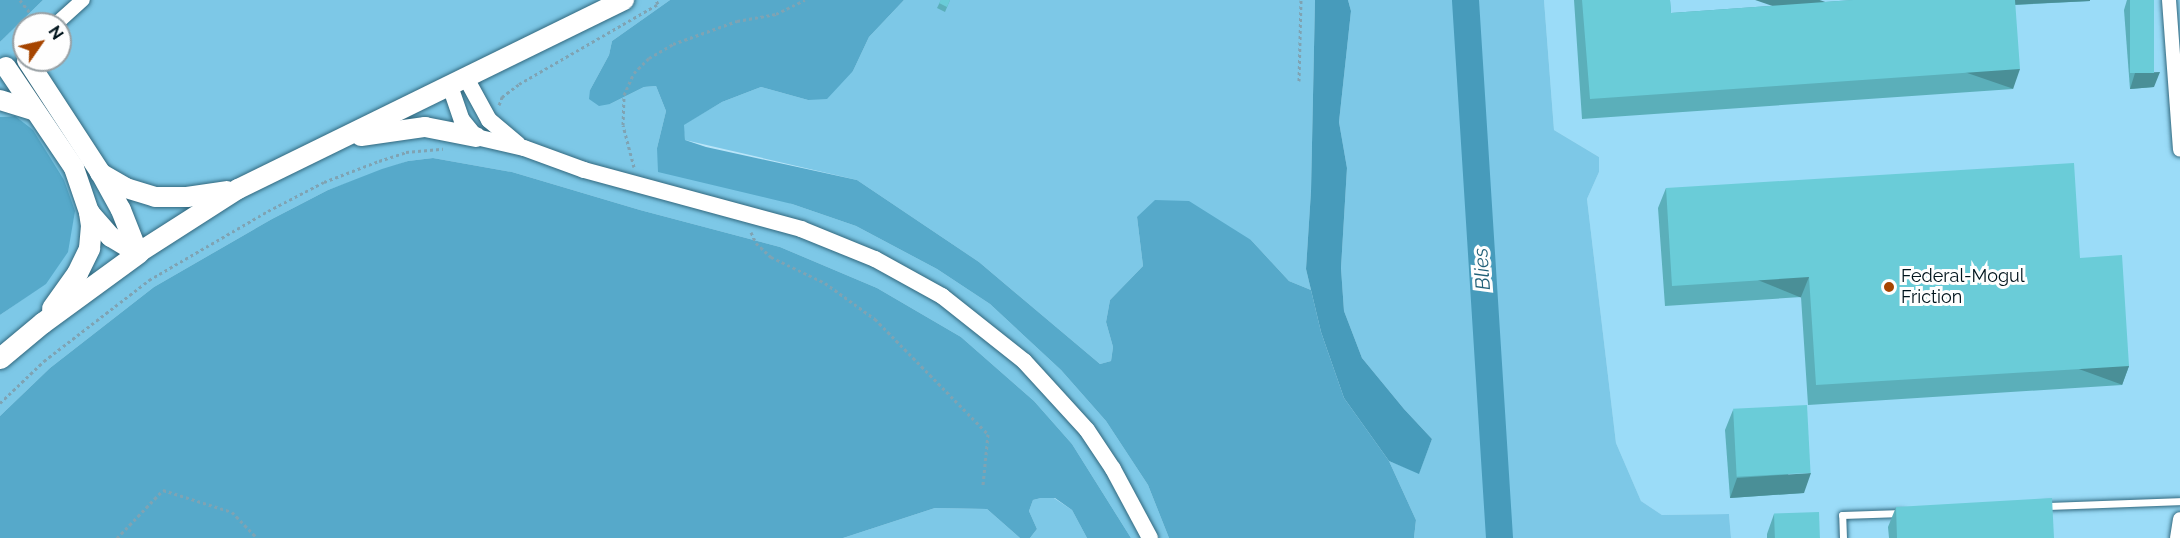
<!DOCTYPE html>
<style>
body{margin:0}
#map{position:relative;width:2180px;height:538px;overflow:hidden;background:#b9e5f9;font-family:Raleway,sans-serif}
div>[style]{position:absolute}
.built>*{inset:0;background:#9bdcf8}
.green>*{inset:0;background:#7dc8e7}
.forest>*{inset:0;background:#56a9ca}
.water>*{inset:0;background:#479bbb}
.river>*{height:27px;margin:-13.5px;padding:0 13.5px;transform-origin:13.5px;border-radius:13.5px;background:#479bbb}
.path>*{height:3px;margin-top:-1.5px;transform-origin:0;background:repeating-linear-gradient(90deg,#7fa3b3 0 3px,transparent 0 6px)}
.roads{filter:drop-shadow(0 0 2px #31677d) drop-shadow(0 0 2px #31677d)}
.service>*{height:7px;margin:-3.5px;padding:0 3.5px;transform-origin:3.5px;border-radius:3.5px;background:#fff}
.minor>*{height:14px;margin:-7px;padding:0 7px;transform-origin:7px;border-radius:7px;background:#fff}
.tertiary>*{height:16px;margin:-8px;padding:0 8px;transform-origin:8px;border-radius:8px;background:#fff}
.secondary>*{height:20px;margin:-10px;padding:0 10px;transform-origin:10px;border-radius:10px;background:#fff}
.primary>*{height:21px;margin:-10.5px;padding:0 10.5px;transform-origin:10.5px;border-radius:10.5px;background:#fff}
.wall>*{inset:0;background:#5bafba}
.shaded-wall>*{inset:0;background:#4a8f97;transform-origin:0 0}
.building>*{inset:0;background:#6accd8;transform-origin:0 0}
.dots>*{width:16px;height:16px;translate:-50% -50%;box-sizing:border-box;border:3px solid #fefefe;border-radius:50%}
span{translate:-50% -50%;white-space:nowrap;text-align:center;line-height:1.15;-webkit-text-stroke:6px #fefefe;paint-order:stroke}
.poi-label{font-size:18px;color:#00141c}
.left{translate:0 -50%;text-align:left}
.water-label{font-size:20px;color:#1f5f77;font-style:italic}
.north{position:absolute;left:12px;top:12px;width:60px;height:60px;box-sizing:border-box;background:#fefefe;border:2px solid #98a0a4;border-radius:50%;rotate:56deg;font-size:16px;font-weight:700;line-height:24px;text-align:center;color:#00141c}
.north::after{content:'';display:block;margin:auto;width:21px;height:27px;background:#a64500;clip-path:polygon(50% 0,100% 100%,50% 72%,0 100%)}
</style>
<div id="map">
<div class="built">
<div style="clip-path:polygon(1544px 0,2180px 0,2180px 538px,1731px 538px,1729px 514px,1662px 515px,1641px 501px,1616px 443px,1587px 199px,1599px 172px,1599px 157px,1554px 130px)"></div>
</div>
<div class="green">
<div style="clip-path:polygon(evenodd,43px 0,670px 0,612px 41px,609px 55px,590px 90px,610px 104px,644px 87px,656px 86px,666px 111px,657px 148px,792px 204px,856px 226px,937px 269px,990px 304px,1061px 370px,1106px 421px,1148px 485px,1169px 538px,1131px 538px,1072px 444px,1034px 401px,961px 337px,877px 288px,780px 247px,640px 210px,512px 172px,433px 158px,408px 161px,328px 190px,272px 219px,154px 287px,50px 368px,0 416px,0 315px,46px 283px,15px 116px,0 117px,0 42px,43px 0,24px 24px,60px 24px,60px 60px,24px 60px,24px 24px)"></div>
<div style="clip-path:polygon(904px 0,1315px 0,1311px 191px,1306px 269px,1311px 290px,1289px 281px,1251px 240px,1137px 217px,1143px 266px,1110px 300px,1106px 322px,1113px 347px,1111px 361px,1100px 364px,979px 262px,857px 180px,685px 140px,683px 125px,722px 102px,761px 87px,808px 100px,853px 71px,869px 37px)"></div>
<div style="clip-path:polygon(1348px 0,1544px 0,1554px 130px,1599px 157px,1599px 172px,1587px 199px,1616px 443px,1641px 501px,1662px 515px,1729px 514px,1731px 538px,1414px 538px,1416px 520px,1389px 461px,1419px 473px,1432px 439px,1404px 409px,1362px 358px,1344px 311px,1341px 268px,1347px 168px,1339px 122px,1351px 11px)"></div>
<div style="clip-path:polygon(1041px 498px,1054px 498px,1072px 510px,1087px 538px,1030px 538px,1037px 529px,1029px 511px,1033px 500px)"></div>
<div style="clip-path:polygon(935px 508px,987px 509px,1020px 538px,843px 538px)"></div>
</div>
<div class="forest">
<div style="clip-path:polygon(0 0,43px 0,0 42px)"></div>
<div style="clip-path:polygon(670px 0,904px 0,869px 37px,853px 71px,827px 99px,808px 100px,761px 87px,722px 102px,684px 125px,685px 140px,706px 147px,857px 180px,979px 262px,1100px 364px,1111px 361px,1113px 347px,1106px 322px,1110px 300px,1143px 266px,1137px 217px,1155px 200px,1189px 201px,1251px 240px,1289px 281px,1311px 290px,1321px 332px,1344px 398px,1389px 461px,1416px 520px,1414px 538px,1169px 538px,1148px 485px,1106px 421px,1061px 370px,990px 304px,937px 269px,856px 226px,792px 204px,658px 172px,657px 148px,666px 111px,656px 86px,644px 87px,610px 104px,599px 106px,589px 99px,590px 90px,609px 55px,612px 41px)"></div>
<div style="clip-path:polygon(15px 116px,33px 130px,64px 180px,75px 211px,68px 252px,46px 284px,0 315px,0 117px)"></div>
<div style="clip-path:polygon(433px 158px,512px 172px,640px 210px,780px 247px,877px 288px,961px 337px,1034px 401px,1072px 444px,1131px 538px,1087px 538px,1072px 510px,1055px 498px,1041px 498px,1033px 500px,1029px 511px,1037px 529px,1030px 538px,1020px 538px,987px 509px,935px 508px,843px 538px,0 538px,0 416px,50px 368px,154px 287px,272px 219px,328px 190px,382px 169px,408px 161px)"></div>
</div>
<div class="water">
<div style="clip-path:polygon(1315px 0,1348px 0,1351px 11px,1339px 122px,1347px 168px,1341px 268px,1344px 311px,1362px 358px,1404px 409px,1432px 439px,1419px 474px,1389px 461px,1344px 398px,1321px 332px,1306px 269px,1311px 191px)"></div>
</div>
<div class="river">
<div style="left:1465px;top:0;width:539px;rotate:86.38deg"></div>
</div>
<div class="path">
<div style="left:20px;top:0;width:31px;rotate:52deg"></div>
<div style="left:1299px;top:81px;width:81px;rotate:-88.6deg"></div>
<div style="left:499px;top:105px;width:9px;rotate:-69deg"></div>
<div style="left:502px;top:97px;width:21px;rotate:-37deg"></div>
<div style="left:519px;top:84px;width:160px;rotate:-29.9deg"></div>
<div style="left:658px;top:4px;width:4px;rotate:-117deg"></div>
<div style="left:634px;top:167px;width:43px;rotate:-104.7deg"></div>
<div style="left:623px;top:125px;width:30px;rotate:-88deg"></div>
<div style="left:624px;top:95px;width:24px;rotate:-66deg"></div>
<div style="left:634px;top:73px;width:21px;rotate:-45deg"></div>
<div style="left:649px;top:58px;width:28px;rotate:-30deg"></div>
<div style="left:673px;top:44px;width:68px;rotate:-19.8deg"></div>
<div style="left:737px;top:21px;width:40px;rotate:-10deg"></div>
<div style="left:776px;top:14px;width:32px;rotate:-26deg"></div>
<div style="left:751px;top:232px;width:12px;rotate:66deg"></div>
<div style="left:756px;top:243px;width:21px;rotate:43deg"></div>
<div style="left:771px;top:257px;width:60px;rotate:25.7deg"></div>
<div style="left:825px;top:283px;width:62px;rotate:35.8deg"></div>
<div style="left:875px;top:319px;width:161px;rotate:45.5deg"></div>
<div style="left:988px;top:434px;width:51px;rotate:95.6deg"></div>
<div style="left:0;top:403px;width:61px;rotate:-43.7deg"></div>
<div style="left:44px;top:361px;width:133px;rotate:-37.6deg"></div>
<div style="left:149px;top:280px;width:138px;rotate:-30.1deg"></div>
<div style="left:268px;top:211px;width:63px;rotate:-27.4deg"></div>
<div style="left:324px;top:182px;width:59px;rotate:-20.9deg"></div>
<div style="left:379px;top:161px;width:28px;rotate:-18deg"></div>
<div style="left:406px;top:152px;width:37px;rotate:-5deg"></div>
<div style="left:117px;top:538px;width:66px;rotate:-46.2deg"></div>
<div style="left:163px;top:490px;width:72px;rotate:17.7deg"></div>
<div style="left:232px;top:512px;width:36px;rotate:46deg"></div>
</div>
<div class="roads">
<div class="service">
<div style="left:2045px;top:506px;width:135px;rotate:-2.1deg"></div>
<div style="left:1843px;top:538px;width:23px;rotate:-92deg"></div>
<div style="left:1842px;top:515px;width:60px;rotate:-1.9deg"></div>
</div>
<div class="minor">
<div style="left:2169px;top:0;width:150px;rotate:85.8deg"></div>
<div style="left:56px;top:24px;width:36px;rotate:-42deg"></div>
<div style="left:2177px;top:538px;width:19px;rotate:-81deg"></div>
</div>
<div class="tertiary">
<div style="left:466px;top:78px;width:48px;rotate:61.3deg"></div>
<div style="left:489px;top:120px;width:38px;rotate:40deg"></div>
<div style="left:450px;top:86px;width:36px;rotate:71deg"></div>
<div style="left:462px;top:120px;width:22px;rotate:51deg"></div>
<div style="left:476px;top:137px;width:49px;rotate:12.9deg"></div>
<div style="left:524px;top:148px;width:64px;rotate:20.1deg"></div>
<div style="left:584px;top:170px;width:225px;rotate:15.2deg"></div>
<div style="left:801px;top:229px;width:80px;rotate:22.1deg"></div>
<div style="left:875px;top:259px;width:77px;rotate:28.9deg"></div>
<div style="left:942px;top:296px;width:105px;rotate:38.4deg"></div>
<div style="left:1024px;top:361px;width:93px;rotate:47.6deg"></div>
<div style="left:1087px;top:430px;width:47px;rotate:56.3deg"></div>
<div style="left:1113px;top:469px;width:78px;rotate:61.8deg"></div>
</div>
<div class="secondary">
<div style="left:27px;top:60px;width:134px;rotate:56.9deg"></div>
<div style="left:100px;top:172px;width:43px;rotate:61.1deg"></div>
<div style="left:121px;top:210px;width:46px;rotate:68.4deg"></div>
<div style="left:6px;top:67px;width:122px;rotate:56deg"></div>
<div style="left:74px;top:168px;width:46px;rotate:71.2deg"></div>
<div style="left:89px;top:212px;width:33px;rotate:49deg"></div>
<div style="left:111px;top:237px;width:31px;rotate:31deg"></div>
<div style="left:0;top:100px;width:34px;rotate:17deg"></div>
<div style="left:361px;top:136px;width:65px;rotate:-8deg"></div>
<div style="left:425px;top:127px;width:52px;rotate:11.1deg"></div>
<div style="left:100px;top:173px;width:30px;rotate:30deg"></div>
<div style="left:126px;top:188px;width:30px;rotate:17deg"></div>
<div style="left:155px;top:197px;width:32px"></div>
<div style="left:187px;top:197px;width:40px;rotate:-8.5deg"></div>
<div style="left:138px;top:253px;width:119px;rotate:-32.6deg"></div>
<div style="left:238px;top:189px;width:430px;rotate:-26.1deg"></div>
</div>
<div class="primary">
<div style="left:52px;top:308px;width:43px;rotate:-54.5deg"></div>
<div style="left:77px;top:273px;width:28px;rotate:-64deg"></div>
<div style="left:89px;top:248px;width:23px;rotate:-85deg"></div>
<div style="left:91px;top:225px;width:13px;rotate:-99deg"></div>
<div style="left:0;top:358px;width:55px;rotate:-39.8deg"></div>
<div style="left:42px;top:323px;width:119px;rotate:-36.1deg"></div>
</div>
</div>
<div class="wall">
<div style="clip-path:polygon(941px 0,950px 0,945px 12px,937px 8px)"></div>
<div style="clip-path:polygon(1574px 0,1670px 0,1671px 13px,1853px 0,2090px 0,2090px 1px,2015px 5px,2013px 89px,1582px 119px)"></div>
<div style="clip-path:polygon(2127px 0,2154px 0,2154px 87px,2130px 89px,2124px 10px)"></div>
<div style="clip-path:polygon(1666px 188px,2080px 258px,2129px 366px,2122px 385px,1808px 405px,1801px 297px,1665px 306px,1658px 208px)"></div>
<div style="clip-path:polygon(1733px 410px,1804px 493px,1730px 498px,1725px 430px)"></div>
<div style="clip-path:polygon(1896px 507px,2054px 538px,1889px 538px,1888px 527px)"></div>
<div style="clip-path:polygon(1774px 514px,1820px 538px,1767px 538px,1767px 534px)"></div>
</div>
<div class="shaded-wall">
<div style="clip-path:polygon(1989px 0,2090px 0,2090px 1px,1987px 6px)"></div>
<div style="left:2020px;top:69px;width:21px;height:431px;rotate:109deg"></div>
<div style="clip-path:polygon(2160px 72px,2154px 87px,2130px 89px,2135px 73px)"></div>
<div style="left:1809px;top:277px;width:22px;height:137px;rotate:112deg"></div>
<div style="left:2129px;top:366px;width:20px;height:314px;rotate:110deg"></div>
<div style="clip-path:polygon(1811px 473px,1804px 493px,1730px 498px,1737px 478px)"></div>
</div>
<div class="building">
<div style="clip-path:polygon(941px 0,950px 0,947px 7px,939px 3px)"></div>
<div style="clip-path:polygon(1582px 0,1670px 0,1671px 13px,1853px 0,2015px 0,2020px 69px,1590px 99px)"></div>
<div style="left:2130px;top:0;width:24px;height:73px"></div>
<div style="clip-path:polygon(2074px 163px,2080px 258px,2122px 255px,2129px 366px,1816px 385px,1809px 277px,1672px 286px,1666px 188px)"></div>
<div style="left:1807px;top:405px;width:68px;height:74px;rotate:87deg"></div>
<div style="clip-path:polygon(2052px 498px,2054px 538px,1897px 538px,1896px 507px)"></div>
<div style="left:1819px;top:512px;width:26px;height:45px;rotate:88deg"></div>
</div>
<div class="dots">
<div style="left:1889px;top:287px;background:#a64500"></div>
</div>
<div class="poi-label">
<span class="left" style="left:1901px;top:287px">Federal-Mogul<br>Friction</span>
</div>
<div class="water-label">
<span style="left:1482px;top:269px;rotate:-94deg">Blies</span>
</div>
<div class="north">N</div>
</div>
